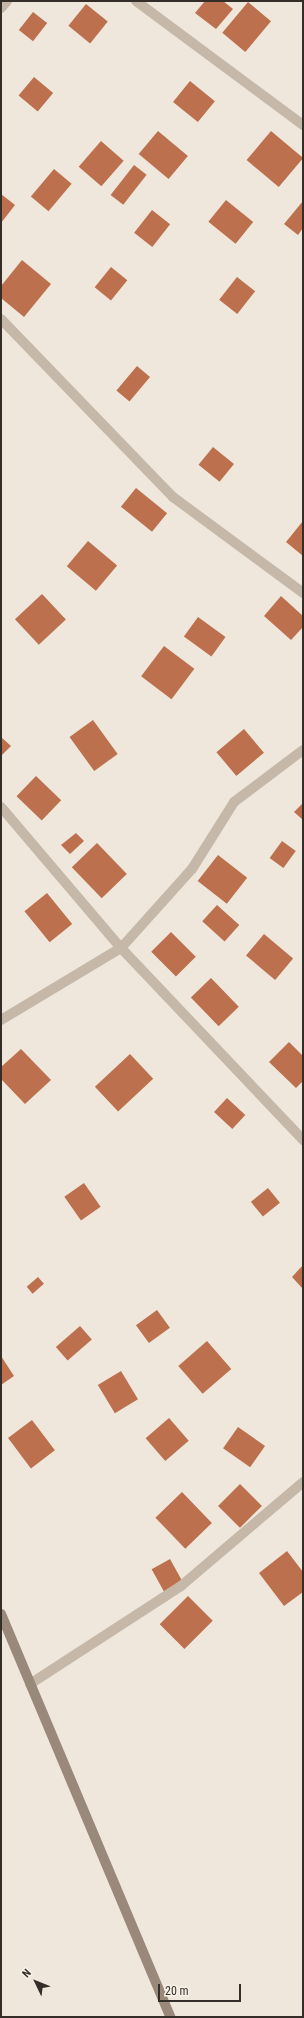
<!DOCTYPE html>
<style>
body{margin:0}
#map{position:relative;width:304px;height:2018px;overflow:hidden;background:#efe7db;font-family:"Roboto Condensed",sans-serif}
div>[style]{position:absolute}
.building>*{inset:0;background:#bc704d;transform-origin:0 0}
.street>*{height:10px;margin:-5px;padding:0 5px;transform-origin:5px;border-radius:5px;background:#c6b8a8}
.secondary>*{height:10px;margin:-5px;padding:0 5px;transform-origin:5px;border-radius:5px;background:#9a887a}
span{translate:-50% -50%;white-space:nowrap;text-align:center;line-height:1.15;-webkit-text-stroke:3.5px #f8f1e7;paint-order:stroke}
.frame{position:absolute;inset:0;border:2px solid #342d28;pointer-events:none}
.north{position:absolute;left:16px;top:1962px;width:40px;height:40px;-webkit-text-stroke:3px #f8f1e7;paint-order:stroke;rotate:313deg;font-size:11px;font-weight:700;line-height:16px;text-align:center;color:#342d28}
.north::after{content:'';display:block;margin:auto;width:14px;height:18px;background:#342d28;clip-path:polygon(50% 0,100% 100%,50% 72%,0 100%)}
.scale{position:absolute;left:158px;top:1984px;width:83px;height:18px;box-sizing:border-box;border:2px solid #342d28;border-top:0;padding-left:5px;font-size:12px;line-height:14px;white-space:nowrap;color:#342d28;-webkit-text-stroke:3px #f8f1e7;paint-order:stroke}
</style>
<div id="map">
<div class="building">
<div style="clip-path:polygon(205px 1px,223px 1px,233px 9px,216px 29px,195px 13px)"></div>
<div style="left:248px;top:2px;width:30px;height:40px;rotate:40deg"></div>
<div style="left:86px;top:4px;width:28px;height:28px;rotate:39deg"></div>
<div style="left:33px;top:12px;width:18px;height:23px;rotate:38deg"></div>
<div style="left:34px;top:77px;width:25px;height:24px;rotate:40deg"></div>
<div style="left:190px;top:81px;width:32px;height:27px;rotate:39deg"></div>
<div style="left:158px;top:131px;width:39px;height:30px;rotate:40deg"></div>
<div style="left:271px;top:131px;width:42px;height:38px;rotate:40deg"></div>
<div style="left:101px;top:141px;width:30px;height:34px;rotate:41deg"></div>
<div style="left:134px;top:165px;width:16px;height:38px;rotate:38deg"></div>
<div style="left:54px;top:169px;width:23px;height:36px;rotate:40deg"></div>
<div style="clip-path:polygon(1px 194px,15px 205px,1px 223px)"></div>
<div style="left:226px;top:200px;width:35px;height:28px;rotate:39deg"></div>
<div style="clip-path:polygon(303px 201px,303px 228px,298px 235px,284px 224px)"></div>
<div style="left:152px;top:210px;width:23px;height:29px;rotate:38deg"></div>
<div style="clip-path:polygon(22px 260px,51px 284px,24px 317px,1px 298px,1px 286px)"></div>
<div style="left:111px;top:267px;width:21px;height:26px;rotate:39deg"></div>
<div style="left:237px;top:277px;width:23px;height:29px;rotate:38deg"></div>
<div style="left:137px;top:366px;width:17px;height:32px;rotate:40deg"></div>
<div style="left:213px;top:447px;width:27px;height:23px;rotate:39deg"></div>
<div style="left:136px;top:488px;width:40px;height:24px;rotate:39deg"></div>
<div style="clip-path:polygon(303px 521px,303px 556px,286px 542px)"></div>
<div style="left:88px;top:541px;width:38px;height:33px;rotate:40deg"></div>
<div style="left:42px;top:594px;width:35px;height:37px;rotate:47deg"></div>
<div style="clip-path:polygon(281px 596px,303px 616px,303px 627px,291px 640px,264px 616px)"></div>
<div style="left:198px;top:617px;width:34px;height:24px;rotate:36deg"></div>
<div style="left:164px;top:646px;width:38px;height:38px;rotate:37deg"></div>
<div style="left:93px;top:720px;width:42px;height:29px;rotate:54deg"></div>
<div style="left:244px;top:729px;width:31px;height:36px;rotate:50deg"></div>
<div style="clip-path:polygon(1px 737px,11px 746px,1px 756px)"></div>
<div style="left:36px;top:776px;width:35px;height:28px;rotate:44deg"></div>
<div style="clip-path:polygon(303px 803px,303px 820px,294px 812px)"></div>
<div style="clip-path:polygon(76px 833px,84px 841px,70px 854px,61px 845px)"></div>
<div style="left:282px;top:841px;width:17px;height:21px;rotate:36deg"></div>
<div style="left:97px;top:843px;width:43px;height:35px;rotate:46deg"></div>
<div style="left:218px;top:855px;width:37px;height:33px;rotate:38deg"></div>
<div style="left:47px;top:893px;width:40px;height:29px;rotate:51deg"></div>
<div style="left:217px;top:905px;width:30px;height:22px;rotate:42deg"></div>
<div style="left:171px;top:932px;width:35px;height:28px;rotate:45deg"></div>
<div style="left:264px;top:934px;width:38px;height:28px;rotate:40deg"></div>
<div style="left:211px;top:978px;width:40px;height:28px;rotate:46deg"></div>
<div style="clip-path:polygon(289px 1042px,303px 1056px,303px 1081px,296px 1088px,269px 1062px)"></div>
<div style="clip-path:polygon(21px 1049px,51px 1080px,25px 1104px,1px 1079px,1px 1067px)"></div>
<div style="left:130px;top:1054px;width:34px;height:48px;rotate:47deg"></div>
<div style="left:227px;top:1098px;width:25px;height:19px;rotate:43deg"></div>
<div style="left:84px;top:1183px;width:29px;height:24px;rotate:55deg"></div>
<div style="left:268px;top:1188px;width:19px;height:22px;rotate:51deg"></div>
<div style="clip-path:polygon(303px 1265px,303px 1289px,292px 1277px)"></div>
<div style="left:38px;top:1277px;width:9px;height:15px;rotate:49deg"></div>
<div style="left:157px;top:1310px;width:22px;height:26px;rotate:54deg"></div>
<div style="left:80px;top:1326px;width:18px;height:32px;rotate:49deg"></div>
<div style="left:207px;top:1341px;width:37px;height:38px;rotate:49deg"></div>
<div style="clip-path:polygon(1px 1356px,14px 1376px,1px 1385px)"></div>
<div style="left:121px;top:1371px;width:33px;height:27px;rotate:59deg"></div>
<div style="left:169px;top:1418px;width:30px;height:31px;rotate:49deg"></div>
<div style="left:32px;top:1420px;width:38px;height:30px;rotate:53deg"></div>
<div style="left:238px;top:1427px;width:33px;height:26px;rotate:35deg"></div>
<div style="left:240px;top:1484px;width:31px;height:31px;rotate:45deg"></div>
<div style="left:182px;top:1492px;width:43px;height:37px;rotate:46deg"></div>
<div style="clip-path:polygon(287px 1551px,303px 1572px,303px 1592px,284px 1606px,259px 1573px)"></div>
<div style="left:170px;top:1559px;width:26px;height:21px;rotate:61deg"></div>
<div style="left:188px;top:1596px;width:35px;height:40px;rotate:45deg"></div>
</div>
<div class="street">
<div style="left:136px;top:1px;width:208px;rotate:36.6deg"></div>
<div style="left:1px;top:8px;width:9px;rotate:-49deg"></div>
<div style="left:1px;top:319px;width:248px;rotate:46deg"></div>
<div style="left:173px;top:497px;width:162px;rotate:36.4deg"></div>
<div style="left:1px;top:807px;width:185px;rotate:49.6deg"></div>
<div style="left:121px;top:948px;width:265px;rotate:46.5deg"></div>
<div style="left:1px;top:1020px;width:140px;rotate:-31deg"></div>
<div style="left:121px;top:948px;width:106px;rotate:-48.1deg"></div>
<div style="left:192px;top:869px;width:79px;rotate:-57.9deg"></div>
<div style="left:234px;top:802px;width:86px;rotate:-37deg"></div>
<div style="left:30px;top:1684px;width:180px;rotate:-33deg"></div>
<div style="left:181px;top:1586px;width:160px;rotate:-40.4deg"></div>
</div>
<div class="secondary">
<div style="left:1px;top:1614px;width:437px;rotate:67.2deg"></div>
</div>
<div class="frame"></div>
<div class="north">N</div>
<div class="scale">20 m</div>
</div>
